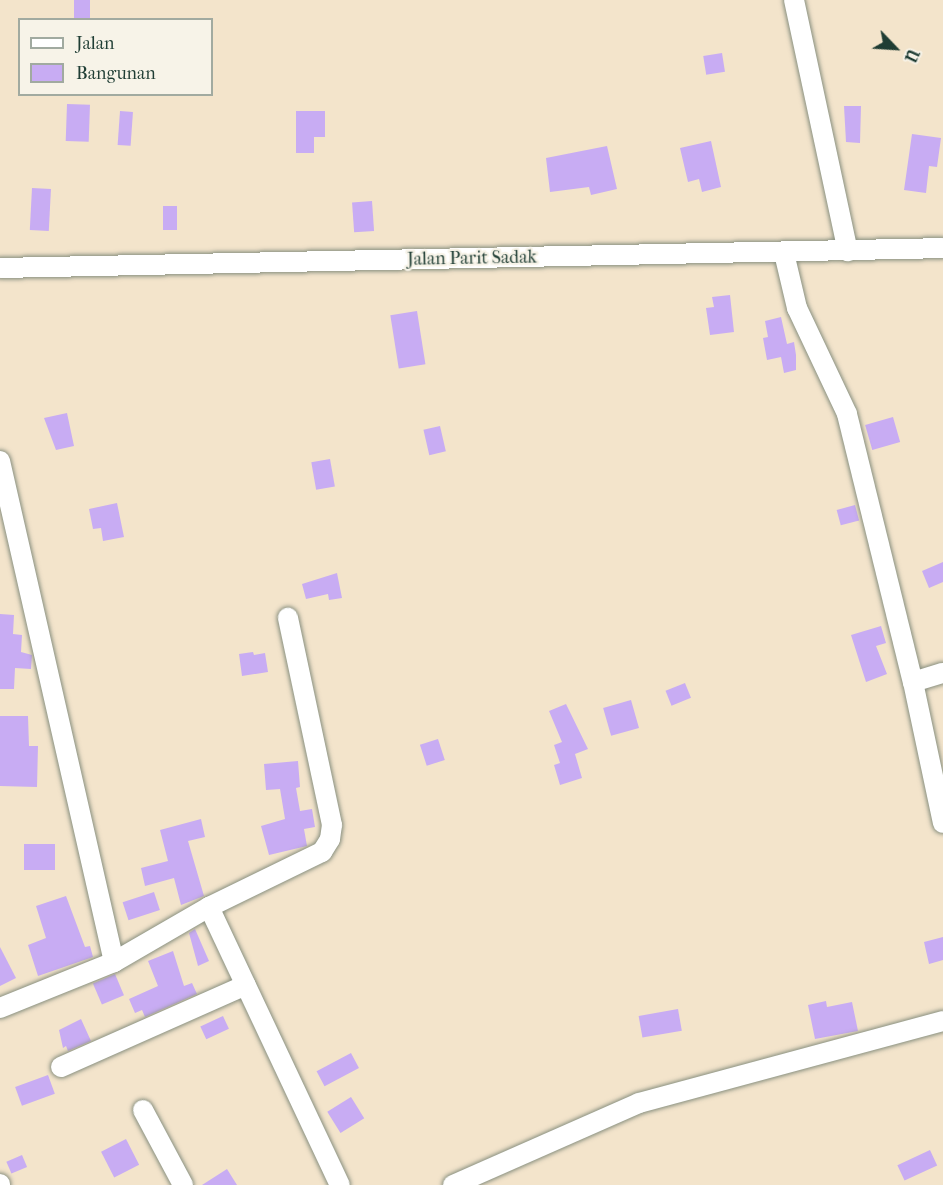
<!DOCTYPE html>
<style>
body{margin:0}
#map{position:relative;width:943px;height:1185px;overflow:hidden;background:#f3e4cb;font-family:"IM FELL French Canon",serif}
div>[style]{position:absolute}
.building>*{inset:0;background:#c8acf3;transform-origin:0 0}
.roads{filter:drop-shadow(0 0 2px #899080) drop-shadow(0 0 2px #899080)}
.minor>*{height:20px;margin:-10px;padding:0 10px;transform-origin:10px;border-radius:10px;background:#fff}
span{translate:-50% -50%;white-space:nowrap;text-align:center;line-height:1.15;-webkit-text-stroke:4.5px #f7f3e8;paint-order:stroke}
.street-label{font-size:18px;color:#1f3d34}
.legend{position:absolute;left:18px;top:18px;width:195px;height:78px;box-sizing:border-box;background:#f7f3e8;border:2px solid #a1aaa0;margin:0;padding:8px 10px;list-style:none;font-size:18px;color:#1f3d34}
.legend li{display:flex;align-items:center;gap:12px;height:30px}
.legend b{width:30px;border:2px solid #a1aaa0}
.north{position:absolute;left:865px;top:18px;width:60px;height:60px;-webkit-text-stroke:4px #f7f3e8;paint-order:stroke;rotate:115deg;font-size:16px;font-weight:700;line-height:24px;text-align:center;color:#1f3d34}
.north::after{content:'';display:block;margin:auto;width:21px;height:27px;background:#1f3d34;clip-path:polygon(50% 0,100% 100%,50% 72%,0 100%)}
</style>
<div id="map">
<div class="building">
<div style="left:74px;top:0;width:16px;height:20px"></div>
<div style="left:722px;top:53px;width:19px;height:19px;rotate:81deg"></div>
<div style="left:67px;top:104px;width:23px;height:37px;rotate:2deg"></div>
<div style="clip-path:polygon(844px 106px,861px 106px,860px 143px,846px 142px)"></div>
<div style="left:120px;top:111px;width:13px;height:34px;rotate:4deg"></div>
<div style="clip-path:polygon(296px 111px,325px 111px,325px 137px,314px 137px,314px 153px,296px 153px)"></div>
<div style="clip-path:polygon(912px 134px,941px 138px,937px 167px,929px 166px,926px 193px,904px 190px)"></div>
<div style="clip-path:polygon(711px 141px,721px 187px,702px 192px,699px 179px,688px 182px,680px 148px)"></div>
<div style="clip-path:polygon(607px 146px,617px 189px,591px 195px,589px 187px,550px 192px,546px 158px)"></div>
<div style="left:32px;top:188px;width:19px;height:42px;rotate:3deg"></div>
<div style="left:372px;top:201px;width:30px;height:20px;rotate:86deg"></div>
<div style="left:163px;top:206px;width:14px;height:24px"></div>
<div style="clip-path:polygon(730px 295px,734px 332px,710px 335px,706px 308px,714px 307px,712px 297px)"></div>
<div style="left:417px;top:311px;width:54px;height:27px;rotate:81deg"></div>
<div style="clip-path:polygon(781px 317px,787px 344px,794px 342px,796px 355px,796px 370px,784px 373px,781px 357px,767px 360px,763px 338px,768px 337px,765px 321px)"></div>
<div style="clip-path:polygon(67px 413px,74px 446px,56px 450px,44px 418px)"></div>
<div style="left:893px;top:417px;width:26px;height:29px;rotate:74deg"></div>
<div style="left:440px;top:426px;width:26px;height:17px;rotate:77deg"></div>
<div style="left:330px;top:459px;width:28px;height:19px;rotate:80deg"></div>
<div style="clip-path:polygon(117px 503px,124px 537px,103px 541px,101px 528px,93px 529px,89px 509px)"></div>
<div style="left:855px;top:505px;width:16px;height:19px;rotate:75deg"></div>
<div style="clip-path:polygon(943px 562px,943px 582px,929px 588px,922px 571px)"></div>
<div style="clip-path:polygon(337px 573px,342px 598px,329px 600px,328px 594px,306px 599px,302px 584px)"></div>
<div style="clip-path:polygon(0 614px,14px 615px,13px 634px,22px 635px,21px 652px,32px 655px,31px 669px,15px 668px,14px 689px,0 689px)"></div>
<div style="clip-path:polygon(881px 626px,886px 643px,876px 646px,887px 674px,866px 682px,851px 635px)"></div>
<div style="clip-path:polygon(253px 652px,254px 655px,265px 653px,268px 672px,242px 676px,239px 654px)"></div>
<div style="left:685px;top:683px;width:16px;height:21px;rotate:68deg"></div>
<div style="left:631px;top:700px;width:29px;height:29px;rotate:74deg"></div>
<div style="clip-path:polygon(566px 704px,588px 749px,575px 754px,582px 778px,560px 785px,554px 765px,560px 763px,554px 745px,562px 742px,549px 711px)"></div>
<div style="clip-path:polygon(0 716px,28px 716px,29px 746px,38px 746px,37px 787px,0 786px)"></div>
<div style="left:438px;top:739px;width:22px;height:19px;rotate:72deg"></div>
<div style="clip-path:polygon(298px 761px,300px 787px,296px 788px,300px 811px,312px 809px,315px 827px,304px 829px,307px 846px,269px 855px,261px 826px,285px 819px,280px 789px,266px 790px,264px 764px)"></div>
<div style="clip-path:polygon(201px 819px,205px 837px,188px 841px,204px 896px,181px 905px,174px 878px,145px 886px,141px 868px,168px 861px,160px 830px)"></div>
<div style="left:24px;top:844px;width:31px;height:26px"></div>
<div style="left:154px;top:892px;width:19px;height:33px;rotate:72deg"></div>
<div style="clip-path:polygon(66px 896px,85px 947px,90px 946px,93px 957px,38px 976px,28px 945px,46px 938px,36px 906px)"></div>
<div style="clip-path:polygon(195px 929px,209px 961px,198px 966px,189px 933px)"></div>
<div style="clip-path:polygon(943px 937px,943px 960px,929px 964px,924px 942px)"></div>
<div style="clip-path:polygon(0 947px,16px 978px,0 986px)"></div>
<div style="clip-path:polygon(173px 951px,184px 986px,192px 983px,197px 994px,145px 1017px,142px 1010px,135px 1013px,129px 999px,158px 986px,148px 961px)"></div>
<div style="left:115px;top:974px;width:23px;height:24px;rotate:67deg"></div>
<div style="clip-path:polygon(826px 1001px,827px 1007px,852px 1002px,858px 1031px,815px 1039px,808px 1005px)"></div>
<div style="left:678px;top:1009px;width:22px;height:40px;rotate:80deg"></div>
<div style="left:223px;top:1016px;width:14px;height:25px;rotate:65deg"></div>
<div style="clip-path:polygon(81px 1019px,91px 1041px,68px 1051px,66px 1046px,63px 1048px,59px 1030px)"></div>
<div style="left:351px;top:1053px;width:17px;height:39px;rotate:62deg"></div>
<div style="left:48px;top:1075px;width:20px;height:35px;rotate:70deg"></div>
<div style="left:351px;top:1097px;width:25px;height:28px;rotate:58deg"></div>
<div style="left:126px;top:1139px;width:29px;height:28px;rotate:63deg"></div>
<div style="left:930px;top:1150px;width:17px;height:36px;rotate:65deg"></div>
<div style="left:22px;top:1155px;width:13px;height:17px;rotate:67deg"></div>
<div style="clip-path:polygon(227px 1169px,237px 1185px,202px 1185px)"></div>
</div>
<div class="roads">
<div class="minor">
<div style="left:794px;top:0;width:257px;rotate:77.9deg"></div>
<div style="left:784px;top:253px;width:57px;rotate:76.7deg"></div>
<div style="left:797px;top:308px;width:117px;rotate:64.7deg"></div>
<div style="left:847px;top:414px;width:276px;rotate:76.2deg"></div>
<div style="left:913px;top:682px;width:144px;rotate:78deg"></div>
<div style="left:0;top:268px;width:943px;rotate:-1.21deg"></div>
<div style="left:0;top:461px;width:514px;rotate:77.18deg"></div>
<div style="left:913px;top:682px;width:31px;rotate:-17deg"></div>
<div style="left:209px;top:907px;width:307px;rotate:64.8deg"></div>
<div style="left:0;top:1008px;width:123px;rotate:-22deg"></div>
<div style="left:114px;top:962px;width:110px;rotate:-30.1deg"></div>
<div style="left:209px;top:907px;width:126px;rotate:-26deg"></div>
<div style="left:322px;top:852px;width:15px;rotate:-58deg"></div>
<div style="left:330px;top:839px;width:14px;rotate:-82deg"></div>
<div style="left:332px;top:825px;width:212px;rotate:-102deg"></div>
<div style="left:61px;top:1067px;width:202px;rotate:-23.9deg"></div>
<div style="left:143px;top:1110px;width:85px;rotate:61.9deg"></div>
<div style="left:0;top:1184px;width:1px;rotate:90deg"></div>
<div style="left:453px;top:1185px;width:203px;rotate:-23.8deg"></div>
<div style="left:639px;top:1103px;width:315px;rotate:-15.1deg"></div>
</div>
</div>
<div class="street-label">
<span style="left:472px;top:259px;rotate:-1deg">Jalan Parit Sadak</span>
</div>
<ul class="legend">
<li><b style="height:8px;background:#fff"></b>Jalan</li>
<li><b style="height:16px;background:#c8acf3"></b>Bangunan</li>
</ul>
<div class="north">U</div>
</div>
